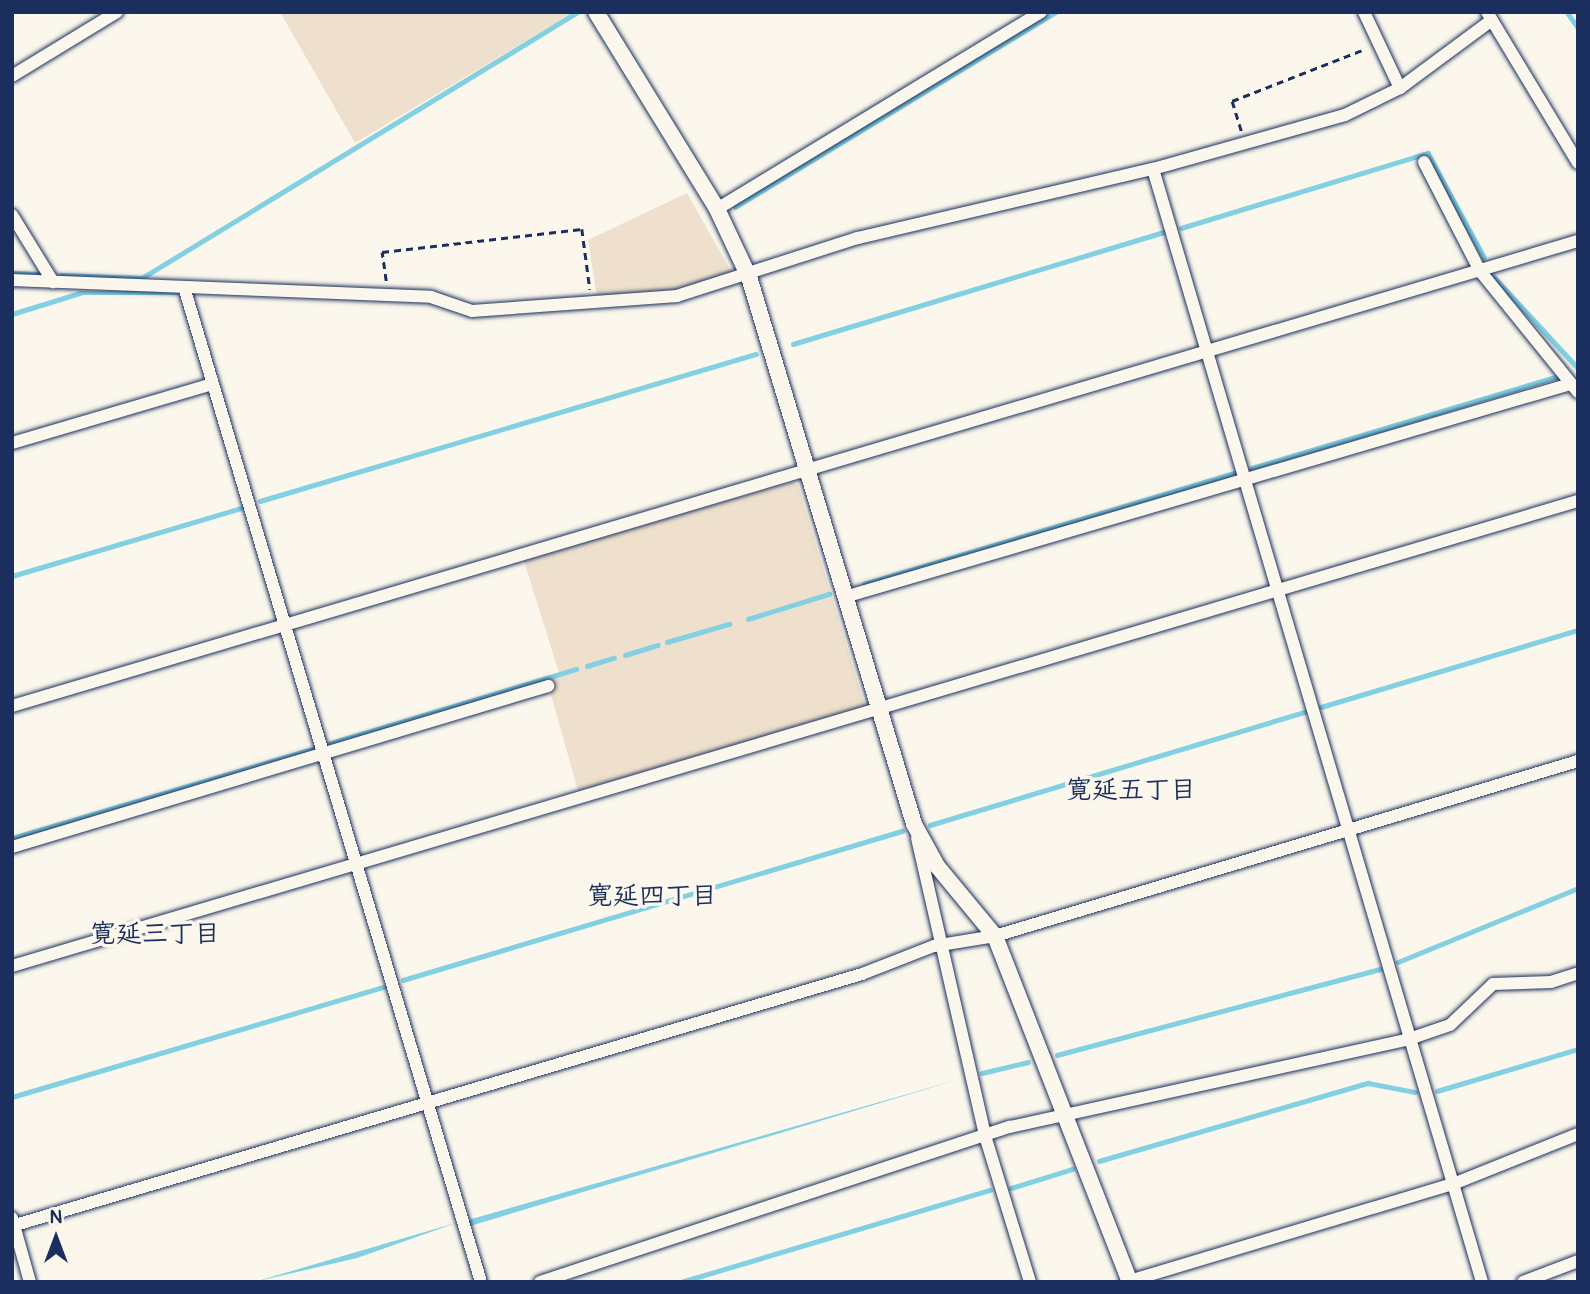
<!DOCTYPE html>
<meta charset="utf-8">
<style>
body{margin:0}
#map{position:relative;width:1590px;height:1294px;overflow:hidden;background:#fbf7ec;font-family:Pangolin,"Klee One",sans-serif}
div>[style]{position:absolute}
.built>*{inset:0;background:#eee0cc}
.water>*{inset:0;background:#82d0e1}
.stream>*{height:4.5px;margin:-2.25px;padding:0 2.25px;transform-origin:2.25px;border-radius:2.25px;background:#82d0e1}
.path>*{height:2.5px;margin-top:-1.25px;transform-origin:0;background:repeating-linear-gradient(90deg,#1b2f5e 0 7px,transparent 0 12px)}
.roads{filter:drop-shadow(0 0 2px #1b2f5e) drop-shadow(0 0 2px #1b2f5e)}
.minor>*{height:12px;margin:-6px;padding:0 6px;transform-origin:6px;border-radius:6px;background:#fbf7ec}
.tertiary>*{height:16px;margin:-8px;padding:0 8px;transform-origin:8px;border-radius:8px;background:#fbf7ec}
span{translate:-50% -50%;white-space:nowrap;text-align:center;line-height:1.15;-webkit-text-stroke:7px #fbf7ec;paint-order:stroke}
.neighbourhood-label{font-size:26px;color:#1b2f5e;font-weight:700}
.frame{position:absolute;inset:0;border:14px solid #1b2f5e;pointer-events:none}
.north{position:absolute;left:21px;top:1203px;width:70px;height:70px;-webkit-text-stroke:5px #fbf7ec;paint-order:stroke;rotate:0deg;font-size:19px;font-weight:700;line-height:28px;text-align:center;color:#1b2f5e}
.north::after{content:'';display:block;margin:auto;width:24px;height:32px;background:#1b2f5e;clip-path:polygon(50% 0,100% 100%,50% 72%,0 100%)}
</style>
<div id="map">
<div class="built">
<div style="clip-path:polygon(280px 12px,574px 12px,355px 143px)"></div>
<div style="clip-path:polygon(687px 193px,732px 273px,677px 291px,597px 297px,588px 240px)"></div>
<div style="clip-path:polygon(791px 482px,798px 485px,865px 706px,578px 791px,547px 680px,560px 676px,524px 561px)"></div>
</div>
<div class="water">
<div style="clip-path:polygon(960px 1079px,470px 1226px,468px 1220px)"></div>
<div style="clip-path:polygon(459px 1222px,357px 1258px,254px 1282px)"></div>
</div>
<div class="stream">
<div style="left:1567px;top:12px;width:19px;rotate:55deg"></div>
<div style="left:735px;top:207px;width:376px;rotate:-31.3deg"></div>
<div style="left:1181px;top:228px;width:258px;rotate:-16.9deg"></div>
<div style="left:1428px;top:153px;width:118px;rotate:61.7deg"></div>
<div style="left:12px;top:273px;width:25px;rotate:2deg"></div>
<div style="left:61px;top:275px;width:81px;rotate:2.1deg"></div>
<div style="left:142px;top:278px;width:509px;rotate:-31.41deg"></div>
<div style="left:1495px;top:278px;width:122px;rotate:47.3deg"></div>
<div style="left:12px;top:314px;width:71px;rotate:-17.2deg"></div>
<div style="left:80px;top:293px;width:96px"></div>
<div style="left:793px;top:344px;width:387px;rotate:-16.8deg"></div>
<div style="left:1252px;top:468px;width:320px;rotate:-16.7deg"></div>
<div style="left:260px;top:501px;width:517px;rotate:-16.51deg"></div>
<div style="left:12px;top:576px;width:239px;rotate:-16.5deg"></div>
<div style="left:864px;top:584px;width:387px;rotate:-16.7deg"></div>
<div style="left:748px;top:619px;width:85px;rotate:-17.2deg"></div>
<div style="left:667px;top:642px;width:65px;rotate:-16.2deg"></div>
<div style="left:625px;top:655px;width:34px;rotate:-17deg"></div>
<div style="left:587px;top:666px;width:28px;rotate:-17deg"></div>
<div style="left:1321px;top:707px;width:268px;rotate:-16.7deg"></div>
<div style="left:331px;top:743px;width:256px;rotate:-16.8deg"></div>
<div style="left:930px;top:825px;width:391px;rotate:-16.8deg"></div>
<div style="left:12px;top:838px;width:314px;rotate:-16.5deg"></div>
<div style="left:1398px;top:962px;width:195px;rotate:-22.3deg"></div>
<div style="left:403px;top:980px;width:521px;rotate:-16.63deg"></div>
<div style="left:1057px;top:1055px;width:334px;rotate:-14.9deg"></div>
<div style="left:982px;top:1073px;width:47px;rotate:-13.4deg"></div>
<div style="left:1437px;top:1091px;width:147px;rotate:-16.6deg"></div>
<div style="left:12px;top:1097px;width:387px;rotate:-16.5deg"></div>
<div style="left:1099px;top:1161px;width:280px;rotate:-16.2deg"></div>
<div style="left:1368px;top:1083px;width:48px;rotate:10.8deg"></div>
<div style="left:1011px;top:1188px;width:64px;rotate:-17.3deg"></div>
<div style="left:681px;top:1282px;width:322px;rotate:-16.6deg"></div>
</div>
<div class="path">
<div style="left:1241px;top:131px;width:31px;rotate:-107deg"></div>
<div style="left:1232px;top:101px;width:143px;rotate:-21.4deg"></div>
<div style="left:386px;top:281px;width:29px;rotate:-98deg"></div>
<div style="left:382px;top:252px;width:201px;rotate:-6.6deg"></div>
<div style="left:582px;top:229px;width:61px;rotate:82.4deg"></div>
</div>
<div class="roads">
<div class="minor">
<div style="left:1364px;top:12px;width:84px;rotate:64.7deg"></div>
<div style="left:1487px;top:12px;width:176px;rotate:58.9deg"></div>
<div style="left:12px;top:76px;width:123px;rotate:-31.4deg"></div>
<div style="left:1424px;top:162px;width:123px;rotate:62.8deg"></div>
<div style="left:1480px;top:271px;width:156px;rotate:51deg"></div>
<div style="left:1153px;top:169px;width:1161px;rotate:73.53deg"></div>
<div style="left:717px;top:209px;width:379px;rotate:-31.3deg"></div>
<div style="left:12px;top:215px;width:79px;rotate:58.5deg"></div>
<div style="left:12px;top:280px;width:419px;rotate:2.3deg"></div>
<div style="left:431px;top:297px;width:43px;rotate:18.9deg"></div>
<div style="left:472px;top:311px;width:206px;rotate:-4.2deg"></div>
<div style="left:677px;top:296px;width:190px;rotate:-17.8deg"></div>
<div style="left:858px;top:238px;width:303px;rotate:-13.2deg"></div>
<div style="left:1153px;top:169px;width:199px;rotate:-15.7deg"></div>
<div style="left:1345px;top:115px;width:61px;rotate:-26.1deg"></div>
<div style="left:1400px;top:88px;width:114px;rotate:-36.5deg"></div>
<div style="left:184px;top:287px;width:1038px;rotate:73.38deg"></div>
<div style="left:12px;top:443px;width:209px;rotate:-16.4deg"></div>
<div style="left:848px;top:596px;width:752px;rotate:-16.36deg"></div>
<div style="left:12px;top:706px;width:1634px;rotate:-16.54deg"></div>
<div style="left:917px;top:838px;width:309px;rotate:77.1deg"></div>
<div style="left:986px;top:1139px;width:150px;rotate:72.9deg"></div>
<div style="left:12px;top:847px;width:560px;rotate:-16.72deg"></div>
<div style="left:12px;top:966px;width:1634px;rotate:-16.54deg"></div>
<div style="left:12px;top:1218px;width:66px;rotate:74.3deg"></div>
<div style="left:12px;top:1226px;width:887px;rotate:-16.51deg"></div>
<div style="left:862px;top:974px;width:77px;rotate:-21.3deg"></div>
<div style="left:934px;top:946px;width:62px;rotate:-9.3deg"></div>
<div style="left:995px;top:936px;width:609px;rotate:-16.71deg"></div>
<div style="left:540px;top:1282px;width:495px;rotate:-18.3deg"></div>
<div style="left:1010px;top:1127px;width:409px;rotate:-12.4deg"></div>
<div style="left:1409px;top:1039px;width:43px;rotate:-18.9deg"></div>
<div style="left:1450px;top:1025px;width:59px;rotate:-43.6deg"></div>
<div style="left:1493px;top:984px;width:58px;rotate:-2deg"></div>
<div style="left:1551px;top:982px;width:28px;rotate:-18deg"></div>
<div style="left:1126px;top:1282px;width:341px;rotate:-16.7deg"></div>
<div style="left:1453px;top:1184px;width:135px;rotate:-21.8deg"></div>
<div style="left:1523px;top:1282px;width:59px;rotate:-20.9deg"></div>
</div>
<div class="tertiary">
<div style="left:596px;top:12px;width:231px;rotate:58.4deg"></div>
<div style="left:717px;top:209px;width:75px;rotate:64.8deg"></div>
<div style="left:749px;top:277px;width:571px;rotate:73.21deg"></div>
<div style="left:914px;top:824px;width:48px;rotate:61.3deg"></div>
<div style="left:937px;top:866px;width:91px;rotate:50.4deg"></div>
<div style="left:995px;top:936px;width:371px;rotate:68.7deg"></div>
</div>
</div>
<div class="neighbourhood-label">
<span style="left:1131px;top:791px">寛延五丁目</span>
<span style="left:652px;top:897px">寛延四丁目</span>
<span style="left:155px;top:935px">寛延三丁目</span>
</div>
<div class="frame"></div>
<div class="north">N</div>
</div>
